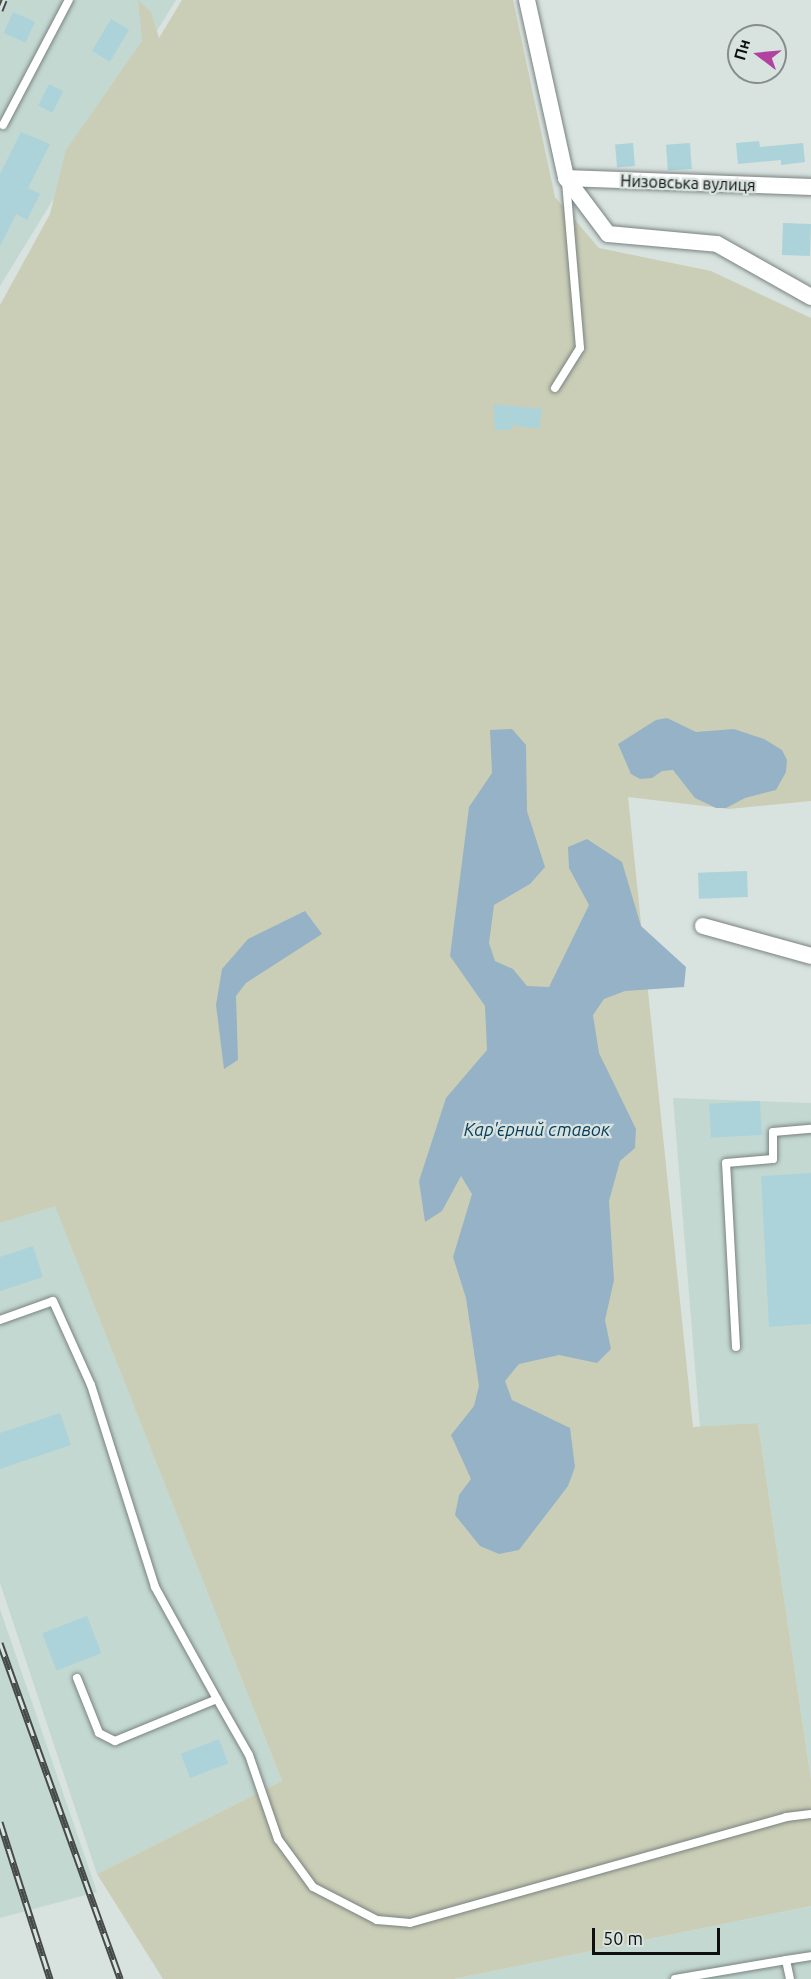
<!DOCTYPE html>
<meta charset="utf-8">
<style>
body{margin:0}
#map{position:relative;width:811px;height:1979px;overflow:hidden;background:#d8e2df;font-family:Ubuntu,sans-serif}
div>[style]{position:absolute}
.built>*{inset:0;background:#c4d8d2}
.green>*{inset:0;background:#cbceb6}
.water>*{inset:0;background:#95b2c6}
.building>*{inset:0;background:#abd3d9;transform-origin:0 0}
.roads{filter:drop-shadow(0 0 2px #798380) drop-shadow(0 0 2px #798380)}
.service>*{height:8px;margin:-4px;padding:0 4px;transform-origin:4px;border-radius:4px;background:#fff}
.minor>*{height:16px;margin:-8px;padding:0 8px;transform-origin:8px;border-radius:8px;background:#fff}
.rail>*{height:7px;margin-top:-3.5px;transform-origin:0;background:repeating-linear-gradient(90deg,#d8e2df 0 14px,#464b4a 0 28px);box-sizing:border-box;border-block:2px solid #464b4a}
span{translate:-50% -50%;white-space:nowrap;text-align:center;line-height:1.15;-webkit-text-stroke:4.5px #d8e2df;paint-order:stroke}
.street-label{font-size:16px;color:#0c0f0e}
.water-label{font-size:18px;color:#053c5a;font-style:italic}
.north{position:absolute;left:727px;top:24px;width:60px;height:60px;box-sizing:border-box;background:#d8e2df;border:2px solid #868e8b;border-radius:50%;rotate:286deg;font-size:16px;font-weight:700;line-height:24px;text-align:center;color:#0c0f0e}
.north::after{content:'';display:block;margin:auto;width:21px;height:27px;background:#b142a0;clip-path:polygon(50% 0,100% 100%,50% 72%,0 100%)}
.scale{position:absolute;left:592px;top:1928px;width:128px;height:27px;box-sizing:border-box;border:3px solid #0c0f0e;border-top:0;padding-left:8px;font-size:18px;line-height:21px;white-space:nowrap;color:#0c0f0e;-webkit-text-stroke:4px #d8e2df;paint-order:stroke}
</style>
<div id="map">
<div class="built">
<div style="clip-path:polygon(0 0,176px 0,0 286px)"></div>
<div style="clip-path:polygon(673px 1098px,811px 1103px,811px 1780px,758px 1423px,700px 1428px)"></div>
<div style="clip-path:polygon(55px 1205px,282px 1781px,97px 1874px,0 1583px,0 1223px)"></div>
<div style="clip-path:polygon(0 1609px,97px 1892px,0 1918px)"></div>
<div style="clip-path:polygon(811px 1906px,811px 1979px,454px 1979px)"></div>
</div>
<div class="green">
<div style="clip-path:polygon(138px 0,151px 12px,159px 38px,182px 0,513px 0,555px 197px,599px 248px,711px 271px,811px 318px,811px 801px,729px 809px,628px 797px,693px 1427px,758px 1423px,811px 1780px,811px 1906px,454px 1979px,163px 1979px,97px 1874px,282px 1781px,55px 1206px,0 1223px,0 305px,50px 214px,66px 150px,142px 41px)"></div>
</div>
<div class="water">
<div style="clip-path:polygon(667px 718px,696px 732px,734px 729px,764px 739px,782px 750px,787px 760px,786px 772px,776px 790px,745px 798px,726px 808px,716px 808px,695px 798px,673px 770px,662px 771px,652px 778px,640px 779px,631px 774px,618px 744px,656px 720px)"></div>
<div style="clip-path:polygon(512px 729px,526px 745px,527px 811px,545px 867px,530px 884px,494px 905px,489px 943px,495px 961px,513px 969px,527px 986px,549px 987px,589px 905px,569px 868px,568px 847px,587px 839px,622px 862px,641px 926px,686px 967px,684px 987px,625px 991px,604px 999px,593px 1015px,599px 1053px,636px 1129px,635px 1148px,620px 1161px,609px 1201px,614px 1280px,605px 1320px,611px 1349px,597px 1363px,559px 1355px,519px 1364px,505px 1381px,512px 1400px,570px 1428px,575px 1467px,568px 1486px,519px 1550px,499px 1554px,480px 1546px,455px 1515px,459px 1495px,471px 1479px,451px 1435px,474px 1406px,479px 1386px,466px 1298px,453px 1257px,472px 1194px,461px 1176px,442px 1211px,425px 1222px,419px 1181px,446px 1098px,487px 1050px,485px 1006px,450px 956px,469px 807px,492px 773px,490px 730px)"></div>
<div style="clip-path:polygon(305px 911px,322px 934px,246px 983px,236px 996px,238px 1060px,224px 1069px,216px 1005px,222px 969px,248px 939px)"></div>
</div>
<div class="building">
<div style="left:13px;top:12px;width:24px;height:23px;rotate:24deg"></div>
<div style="left:111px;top:19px;width:21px;height:37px;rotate:31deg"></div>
<div style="left:49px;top:84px;width:16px;height:24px;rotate:27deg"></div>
<div style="clip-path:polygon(21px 132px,50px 144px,28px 188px,40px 194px,27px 220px,16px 214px,0 246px,0 174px)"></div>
<div style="clip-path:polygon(759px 141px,760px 147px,803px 143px,805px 162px,781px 165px,781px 160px,738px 164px,736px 143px)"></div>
<div style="left:633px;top:143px;width:23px;height:18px;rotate:85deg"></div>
<div style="left:690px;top:143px;width:26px;height:24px;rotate:86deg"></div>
<div style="left:783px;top:223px;width:28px;height:32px;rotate:2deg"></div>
<div style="clip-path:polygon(494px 404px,542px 409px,539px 429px,511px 425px,511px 430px,495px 430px)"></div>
<div style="left:747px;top:871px;width:26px;height:49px;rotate:88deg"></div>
<div style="left:760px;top:1101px;width:34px;height:51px;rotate:87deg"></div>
<div style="clip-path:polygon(811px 1173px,811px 1324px,769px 1327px,761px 1176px)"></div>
<div style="clip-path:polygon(33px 1246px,43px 1277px,0 1291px,0 1257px)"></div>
<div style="clip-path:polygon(60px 1413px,71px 1445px,0 1469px,0 1433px)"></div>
<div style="left:87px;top:1616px;width:40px;height:48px;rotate:69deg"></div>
<div style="left:219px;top:1739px;width:26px;height:41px;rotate:69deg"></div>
</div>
<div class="roads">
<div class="service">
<div style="left:3px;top:125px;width:141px;rotate:-62.2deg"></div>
<div style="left:555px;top:388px;width:47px;rotate:-58deg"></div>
<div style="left:580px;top:348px;width:166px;rotate:-94.8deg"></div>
<div style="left:0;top:1320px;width:56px;rotate:-19.7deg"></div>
<div style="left:53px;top:1301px;width:92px;rotate:65.7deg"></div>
<div style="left:91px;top:1385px;width:212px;rotate:72.4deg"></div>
<div style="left:155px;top:1587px;width:128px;rotate:61deg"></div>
<div style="left:736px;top:1347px;width:184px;rotate:-93.1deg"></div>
<div style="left:726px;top:1163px;width:47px;rotate:-4.9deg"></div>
<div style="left:773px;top:1159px;width:27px;rotate:-90deg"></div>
<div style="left:773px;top:1132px;width:38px;rotate:-5deg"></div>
<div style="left:77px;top:1678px;width:59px;rotate:68.2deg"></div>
<div style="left:99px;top:1733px;width:18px;rotate:27deg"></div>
<div style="left:115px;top:1741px;width:110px;rotate:-22.4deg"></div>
<div style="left:217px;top:1699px;width:64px;rotate:60.3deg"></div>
<div style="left:249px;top:1755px;width:89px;rotate:71deg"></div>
<div style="left:278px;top:1839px;width:59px;rotate:53.9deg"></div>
<div style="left:313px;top:1887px;width:72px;rotate:27.3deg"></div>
<div style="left:377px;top:1920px;width:33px;rotate:5deg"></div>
<div style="left:410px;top:1923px;width:391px;rotate:-15.7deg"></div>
<div style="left:786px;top:1817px;width:25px;rotate:-7deg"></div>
<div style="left:675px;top:1979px;width:113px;rotate:-9.7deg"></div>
<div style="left:790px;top:1979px;width:19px;rotate:-102deg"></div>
<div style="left:786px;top:1960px;width:25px;rotate:-9deg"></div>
</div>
<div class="minor">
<div style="left:527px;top:0;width:182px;rotate:77.6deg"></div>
<div style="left:566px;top:178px;width:70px;rotate:53.1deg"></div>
<div style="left:608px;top:234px;width:109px;rotate:5.2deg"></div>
<div style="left:717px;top:244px;width:108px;rotate:29.4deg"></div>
<div style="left:566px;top:178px;width:245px;rotate:2.1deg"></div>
<div style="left:703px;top:926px;width:112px;rotate:15.5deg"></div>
</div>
</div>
<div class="rail">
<div style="left:0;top:10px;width:11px;rotate:-68deg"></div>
<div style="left:0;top:1643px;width:357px;rotate:70.3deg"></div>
<div style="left:0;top:1822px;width:165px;rotate:72.3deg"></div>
</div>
<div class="street-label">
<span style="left:688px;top:183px;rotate:2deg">Низовська вулиця</span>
</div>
<div class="water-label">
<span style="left:537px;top:1129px">Кар'єрний ставок</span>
</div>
<div class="north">Пн</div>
<div class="scale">50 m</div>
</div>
